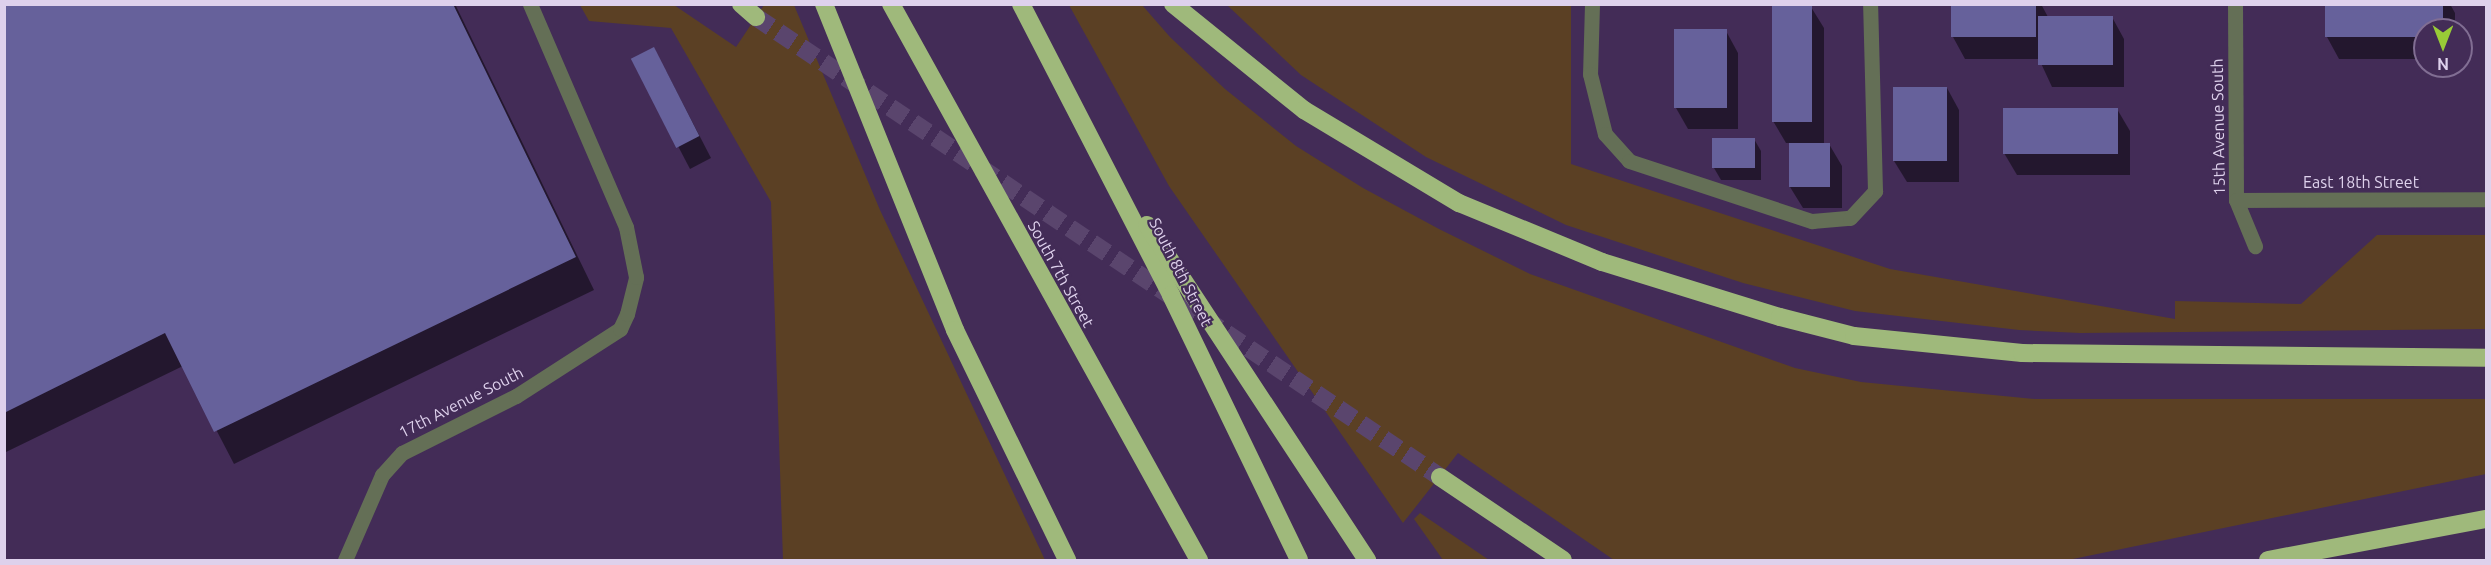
<!DOCTYPE html>
<style>
body{margin:0}
#map{position:relative;width:2491px;height:565px;overflow:hidden;background:#432c57;font-family:Ubuntu,sans-serif}
div>[style]{position:absolute}
.green>*{inset:0;background:#5b4024}
.shadow>*{inset:0;background:#0007}
.building>*{inset:0;background:#66619b;transform-origin:0 0}
.highway-tunnel>*{height:18px;margin-top:-9px;transform-origin:0;background:repeating-linear-gradient(90deg,#5a456d 0 18px,transparent 0 27px)}
.minor>*{height:15px;margin:-7.5px;padding:0 7.5px;transform-origin:7.5px;border-radius:7.5px;background:#646f56}
.highway>*{height:18px;margin:-9px;padding:0 9px;transform-origin:9px;border-radius:9px;background:#9fb97b}
span{translate:-50% -50%;white-space:nowrap;text-align:center;line-height:1.15;-webkit-text-stroke:4.5px #432c57;paint-order:stroke}
.street-label{font-size:16px;color:#ded1ec}
.frame{position:absolute;inset:0;border:6px solid #ded1ec;pointer-events:none}
.north{position:absolute;left:2413px;top:18px;width:60px;height:60px;box-sizing:border-box;background:#432c57;border:2px solid #816e93;border-radius:50%;rotate:180deg;font-size:16px;font-weight:700;line-height:24px;text-align:center;color:#ded1ec}
.north::after{content:'';display:block;margin:auto;width:21px;height:27px;background:#98cb37;clip-path:polygon(50% 0,100% 100%,50% 72%,0 100%)}
</style>
<div id="map">
<div class="green">
<div style="clip-path:polygon(580px 5px,674px 5px,736px 47px,764px 5px,794px 5px,880px 210px,1045px 560px,783px 560px,771px 202px,671px 28px,589px 21px)"></div>
<div style="clip-path:polygon(1069px 5px,1142px 5px,1170px 37px,1225px 89px,1296px 146px,1363px 188px,1439px 229px,1530px 274px,1795px 368px,1861px 382px,2035px 399px,2486px 399px,2486px 474px,2068px 560px,1614px 560px,1458px 453px,1403px 523px,1169px 186px)"></div>
<div style="clip-path:polygon(1227px 5px,1571px 5px,1571px 164px,1890px 269px,2175px 319px,2175px 301px,2301px 304px,2377px 235px,2486px 235px,2486px 329px,2080px 333px,2019px 330px,1855px 311px,1743px 283px,1566px 225px,1426px 157px,1301px 75px)"></div>
<div style="clip-path:polygon(1420px 513px,1489px 560px,1443px 560px,1414px 519px)"></div>
</div>
<div class="shadow">
<div style="clip-path:polygon(4px 4px,455px 4px,594px 290px,234px 464px,183px 366px,4px 453px)"></div>
<div style="clip-path:polygon(1953px 4px,2041px 4px,2048px 17px,2112px 17px,2124px 39px,2124px 87px,2052px 87px,2039px 59px,1965px 59px,1953px 37px)"></div>
<div style="clip-path:polygon(2327px 4px,2450px 4px,2455px 13px,2455px 30px,2425px 30px,2425px 59px,2339px 59px,2327px 37px)"></div>
<div style="clip-path:polygon(1811px 7px,1824px 28px,1824px 144px,1829px 144px,1842px 166px,1842px 208px,1803px 208px,1790px 187px,1790px 143px,1786px 143px,1773px 121px)"></div>
<div style="clip-path:polygon(1726px 31px,1738px 53px,1738px 129px,1688px 129px,1676px 108px)"></div>
<div style="clip-path:polygon(633px 60px,666px 71px,711px 158px,690px 169px)"></div>
<div style="clip-path:polygon(1947px 88px,1959px 110px,1959px 182px,1907px 182px,1894px 161px)"></div>
<div style="clip-path:polygon(2117px 109px,2130px 131px,2130px 175px,2017px 175px,2004px 153px)"></div>
<div style="clip-path:polygon(1754px 139px,1761px 151px,1761px 180px,1721px 180px,1714px 168px)"></div>
</div>
<div class="building">
<div style="clip-path:polygon(4px 4px,453px 4px,576px 257px,214px 432px,165px 333px,4px 413px)"></div>
<div style="left:1951px;top:4px;width:85px;height:33px"></div>
<div style="clip-path:polygon(2325px 4px,2443px 4px,2443px 30px,2425px 30px,2425px 37px,2325px 37px)"></div>
<div style="left:1772px;top:5px;width:40px;height:117px"></div>
<div style="left:2038px;top:16px;width:75px;height:49px"></div>
<div style="left:1674px;top:29px;width:53px;height:79px"></div>
<div style="left:654px;top:47px;width:100px;height:26px;rotate:63deg"></div>
<div style="left:1893px;top:87px;width:54px;height:74px"></div>
<div style="left:2003px;top:108px;width:115px;height:46px"></div>
<div style="left:1712px;top:138px;width:43px;height:30px"></div>
<div style="left:1789px;top:143px;width:41px;height:44px"></div>
</div>
<div class="highway-tunnel">
<div style="left:756px;top:17px;width:824px;rotate:33.92deg"></div>
</div>
<div class="minor">
<div style="left:1592px;top:4px;width:70px;rotate:91.6deg"></div>
<div style="left:1590px;top:74px;width:62px;rotate:76deg"></div>
<div style="left:1605px;top:134px;width:36px;rotate:48deg"></div>
<div style="left:1629px;top:161px;width:193px;rotate:18.2deg"></div>
<div style="left:1812px;top:221px;width:38px;rotate:-5deg"></div>
<div style="left:1850px;top:218px;width:37px;rotate:-47deg"></div>
<div style="left:1875px;top:191px;width:187px;rotate:-91.5deg"></div>
<div style="left:2235px;top:4px;width:196px;rotate:89.7deg"></div>
<div style="left:2236px;top:200px;width:50px;rotate:67.6deg"></div>
<div style="left:2236px;top:200px;width:250px;rotate:-0.2deg"></div>
<div style="left:345px;top:560px;width:93px;rotate:-66.5deg"></div>
<div style="left:382px;top:475px;width:30px;rotate:-48deg"></div>
<div style="left:402px;top:453px;width:127px;rotate:-26.6deg"></div>
<div style="left:516px;top:396px;width:124px;rotate:-32.8deg"></div>
<div style="left:620px;top:329px;width:17px;rotate:-65deg"></div>
<div style="left:627px;top:314px;width:38px;rotate:-76deg"></div>
<div style="left:636px;top:277px;width:51px;rotate:-101.3deg"></div>
<div style="left:626px;top:227px;width:243px;rotate:-113.3deg"></div>
</div>
<div class="highway">
<div style="left:741px;top:4px;width:20px;rotate:41deg"></div>
<div style="left:824px;top:4px;width:351px;rotate:68.1deg"></div>
<div style="left:955px;top:330px;width:256px;rotate:64deg"></div>
<div style="left:891px;top:4px;width:636px;rotate:61.02deg"></div>
<div style="left:1021px;top:4px;width:327px;rotate:62.7deg"></div>
<div style="left:1171px;top:295px;width:294px;rotate:64.2deg"></div>
<div style="left:1173px;top:4px;width:169px;rotate:39deg"></div>
<div style="left:1304px;top:110px;width:181px;rotate:31deg"></div>
<div style="left:1459px;top:203px;width:155px;rotate:22.4deg"></div>
<div style="left:1602px;top:262px;width:186px;rotate:17.2deg"></div>
<div style="left:1780px;top:317px;width:76px;rotate:14.4deg"></div>
<div style="left:1854px;top:336px;width:169px;rotate:5.8deg"></div>
<div style="left:2022px;top:353px;width:464px;rotate:0.6deg"></div>
<div style="left:1147px;top:225px;width:401px;rotate:56.7deg"></div>
<div style="left:1440px;top:477px;width:148px;rotate:34deg"></div>
<div style="left:2268px;top:560px;width:222px;rotate:-10.7deg"></div>
</div>
<div class="street-label">
<span style="left:2218px;top:127px;rotate:-91deg">15th Avenue South</span>
<span style="left:2361px;top:182px">East 18th Street</span>
<span style="left:1181px;top:272px;rotate:63deg">South 8th Street</span>
<span style="left:1061px;top:274px;rotate:61deg">South 7th Street</span>
<span style="left:461px;top:402px;rotate:-27deg">17th Avenue South</span>
</div>
<div class="frame"></div>
<div class="north">N</div>
</div>
